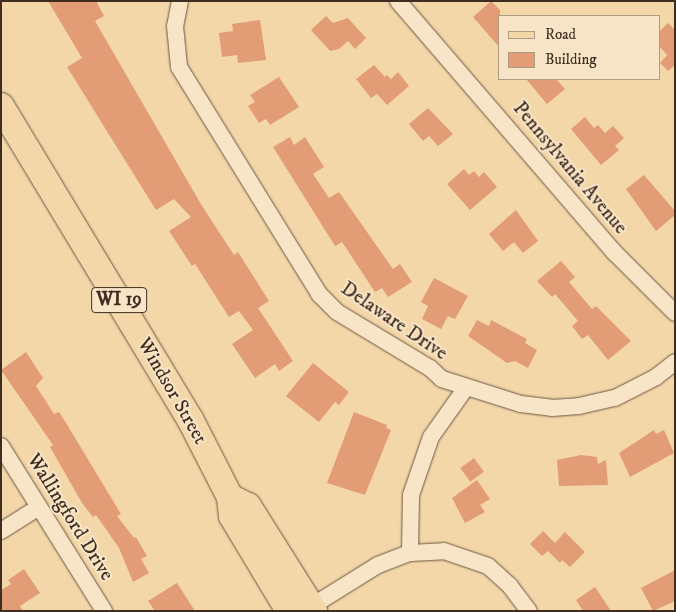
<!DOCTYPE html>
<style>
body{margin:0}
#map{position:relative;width:676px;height:612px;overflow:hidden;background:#f4d7a9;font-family:"IM FELL DW Pica",serif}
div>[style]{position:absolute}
.building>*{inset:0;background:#e29c76;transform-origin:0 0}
.roads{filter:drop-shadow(0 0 1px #6d5843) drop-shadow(0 0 1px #6d5843)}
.street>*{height:16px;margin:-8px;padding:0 8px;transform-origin:8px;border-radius:8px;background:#f8e5c7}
.primary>*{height:26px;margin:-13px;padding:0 13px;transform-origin:13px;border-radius:13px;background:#f4d7a9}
span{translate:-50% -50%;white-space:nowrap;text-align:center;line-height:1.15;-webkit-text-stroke:4px #f8e5c7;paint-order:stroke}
.shield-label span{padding:1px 4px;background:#f8e5c7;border:1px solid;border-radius:4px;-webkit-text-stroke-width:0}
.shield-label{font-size:19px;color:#402d21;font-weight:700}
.street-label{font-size:20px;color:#402d21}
.frame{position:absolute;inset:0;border:2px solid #402d21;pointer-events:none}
.legend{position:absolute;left:498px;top:15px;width:162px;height:65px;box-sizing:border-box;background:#f8e5c7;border:1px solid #ae9b85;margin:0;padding:6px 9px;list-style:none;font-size:15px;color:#402d21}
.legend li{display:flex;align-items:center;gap:10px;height:25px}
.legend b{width:25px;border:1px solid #ae9b85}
</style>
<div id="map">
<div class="building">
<div style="clip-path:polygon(48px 1px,96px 1px,104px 16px,95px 21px,202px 206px,234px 255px,238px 252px,269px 301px,258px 308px,293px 361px,279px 371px,275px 364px,255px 378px,232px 344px,253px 330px,239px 311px,229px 317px,195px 264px,192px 266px,169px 231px,191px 217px,174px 199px,156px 210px,67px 67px,82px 58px)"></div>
<div style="clip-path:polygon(491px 1px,500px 10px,500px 48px,473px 17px)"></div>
<div style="clip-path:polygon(326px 16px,333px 23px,348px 18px,366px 38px,355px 49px,348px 41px,339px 49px,330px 51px,311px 30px)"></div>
<div style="clip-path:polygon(260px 20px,266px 60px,238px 63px,237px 55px,222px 57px,219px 33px,233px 31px,232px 24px)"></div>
<div style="clip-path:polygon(668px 23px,675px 30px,675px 65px,668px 71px,660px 63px,667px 55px,660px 47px,660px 31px)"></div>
<div style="clip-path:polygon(374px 65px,385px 77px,387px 75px,391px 79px,398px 72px,409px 86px,387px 105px,377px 94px,371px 98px,356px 79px)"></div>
<div style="clip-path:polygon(279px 77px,299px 107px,270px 125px,266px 119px,259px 123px,248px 106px,255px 102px,250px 95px)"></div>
<div style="clip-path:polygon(526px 79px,556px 79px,565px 89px,547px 104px)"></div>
<div style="clip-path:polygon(428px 108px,453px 134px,438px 146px,429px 136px,423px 141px,409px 124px)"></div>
<div style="clip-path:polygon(585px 117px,594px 128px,598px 125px,605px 133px,613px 126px,624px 138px,615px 146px,619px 150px,601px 165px,571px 129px)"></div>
<div style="clip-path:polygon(290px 137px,294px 145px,305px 137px,324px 167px,313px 174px,329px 198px,339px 192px,393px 269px,400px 264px,412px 282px,388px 297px,382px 288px,375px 292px,342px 242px,335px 246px,273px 147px)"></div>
<div style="clip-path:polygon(464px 169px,469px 175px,474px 171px,479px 177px,484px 172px,497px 187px,470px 210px,447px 184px)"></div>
<div style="clip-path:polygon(644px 175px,675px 211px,675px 215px,656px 231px,626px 189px)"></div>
<div style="clip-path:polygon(516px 210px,538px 241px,523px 253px,514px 242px,503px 251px,489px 234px)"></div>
<div style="clip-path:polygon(561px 261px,575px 277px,569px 282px,592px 309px,596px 306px,631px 341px,608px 360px,588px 335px,582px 339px,572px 326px,578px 321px,555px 294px,552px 297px,537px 281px)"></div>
<div style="clip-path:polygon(434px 278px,468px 296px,455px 319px,448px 316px,441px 329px,422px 319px,428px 306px,421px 302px)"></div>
<div style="clip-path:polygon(477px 320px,489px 326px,491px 320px,527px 339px,525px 343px,537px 350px,528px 368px,515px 361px,507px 363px,468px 336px)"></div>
<div style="clip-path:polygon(26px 352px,43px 378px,36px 386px,54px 414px,59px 412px,66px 423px,121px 514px,117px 516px,134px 538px,136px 537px,147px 556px,141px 559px,149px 573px,133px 582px,119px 548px,96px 515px,93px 517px,82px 503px,50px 447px,53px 445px,1px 370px)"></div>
<div style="clip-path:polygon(313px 363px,349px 392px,339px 405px,335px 402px,319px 422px,286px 396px)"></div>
<div style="clip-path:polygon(354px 412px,387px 425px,386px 428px,391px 430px,365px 495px,327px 483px)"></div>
<div style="clip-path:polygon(654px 430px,656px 434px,664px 430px,674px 453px,630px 477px,619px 453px)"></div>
<div style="clip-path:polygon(581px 455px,597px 457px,598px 464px,606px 460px,608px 485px,559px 486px,557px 460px)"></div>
<div style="left:474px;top:458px;width:17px;height:17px;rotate:54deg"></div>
<div style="clip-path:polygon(477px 480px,490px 499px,480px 505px,485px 512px,465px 523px,452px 498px)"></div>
<div style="clip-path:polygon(543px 531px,555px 543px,565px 532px,585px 552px,570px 567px,562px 560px,560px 563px,548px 551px,542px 556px,530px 544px)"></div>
<div style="clip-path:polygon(24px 569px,40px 593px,20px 606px,23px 611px,1px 611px,1px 590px,11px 584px,8px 580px)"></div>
<div style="clip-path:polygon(675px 570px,675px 601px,653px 611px,641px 588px)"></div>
<div style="clip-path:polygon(177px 583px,195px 611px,155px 611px,148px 601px)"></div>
<div style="clip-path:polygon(595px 587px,611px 611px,583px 611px,576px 600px)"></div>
</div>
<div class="roads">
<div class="street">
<div style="left:180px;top:1px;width:25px;rotate:101deg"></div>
<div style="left:175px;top:26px;width:41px;rotate:84.4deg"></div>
<div style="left:179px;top:67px;width:267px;rotate:58.3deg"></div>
<div style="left:319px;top:294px;width:25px;rotate:45deg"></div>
<div style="left:337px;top:312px;width:109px;rotate:31.1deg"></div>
<div style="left:430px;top:368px;width:16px;rotate:43deg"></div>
<div style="left:442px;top:379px;width:83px;rotate:17.6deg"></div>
<div style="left:521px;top:404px;width:31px;rotate:7deg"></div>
<div style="left:552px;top:408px;width:27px;rotate:-4deg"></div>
<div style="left:579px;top:406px;width:37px;rotate:-13deg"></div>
<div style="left:615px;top:398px;width:46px;rotate:-27.1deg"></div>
<div style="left:656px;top:377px;width:24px;rotate:-38deg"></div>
<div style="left:398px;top:1px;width:331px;rotate:49.3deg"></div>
<div style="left:614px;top:252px;width:86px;rotate:45deg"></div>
<div style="left:1px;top:446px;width:195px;rotate:58deg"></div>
<div style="left:1px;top:531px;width:45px;rotate:-32.3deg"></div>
<div style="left:410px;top:553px;width:58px;rotate:-89deg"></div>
<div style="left:411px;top:495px;width:61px;rotate:-71deg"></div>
<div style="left:431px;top:437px;width:59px;rotate:-54.7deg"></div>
<div style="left:304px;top:611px;width:87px;rotate:-31.9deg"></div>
<div style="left:378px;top:565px;width:34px;rotate:-21deg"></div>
<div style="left:410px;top:553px;width:34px;rotate:-3deg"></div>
<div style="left:444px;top:551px;width:46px;rotate:18.8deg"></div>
<div style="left:488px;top:566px;width:30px;rotate:42deg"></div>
<div style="left:510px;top:586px;width:31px;rotate:53deg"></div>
</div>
<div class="primary">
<div style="left:1px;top:106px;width:366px;rotate:58.9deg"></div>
<div style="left:190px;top:419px;width:88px;rotate:62.9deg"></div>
<div style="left:230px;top:497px;width:19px;rotate:84deg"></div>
<div style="left:232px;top:516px;width:111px;rotate:59deg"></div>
<div style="left:230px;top:497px;width:20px;rotate:27deg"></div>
<div style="left:248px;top:506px;width:124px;rotate:57.8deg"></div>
</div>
</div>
<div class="shield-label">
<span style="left:119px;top:300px">WI 19</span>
</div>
<div class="street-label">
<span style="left:570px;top:168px;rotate:50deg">Pennsylvania Avenue</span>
<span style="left:394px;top:321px;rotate:34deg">Delaware Drive</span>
<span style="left:172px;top:391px;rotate:60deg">Windsor Street</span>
<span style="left:70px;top:517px;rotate:58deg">Wallingford Drive</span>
</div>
<div class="frame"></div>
<ul class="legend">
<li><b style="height:6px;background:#f4d7a9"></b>Road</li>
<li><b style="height:14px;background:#e29c76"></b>Building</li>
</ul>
</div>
